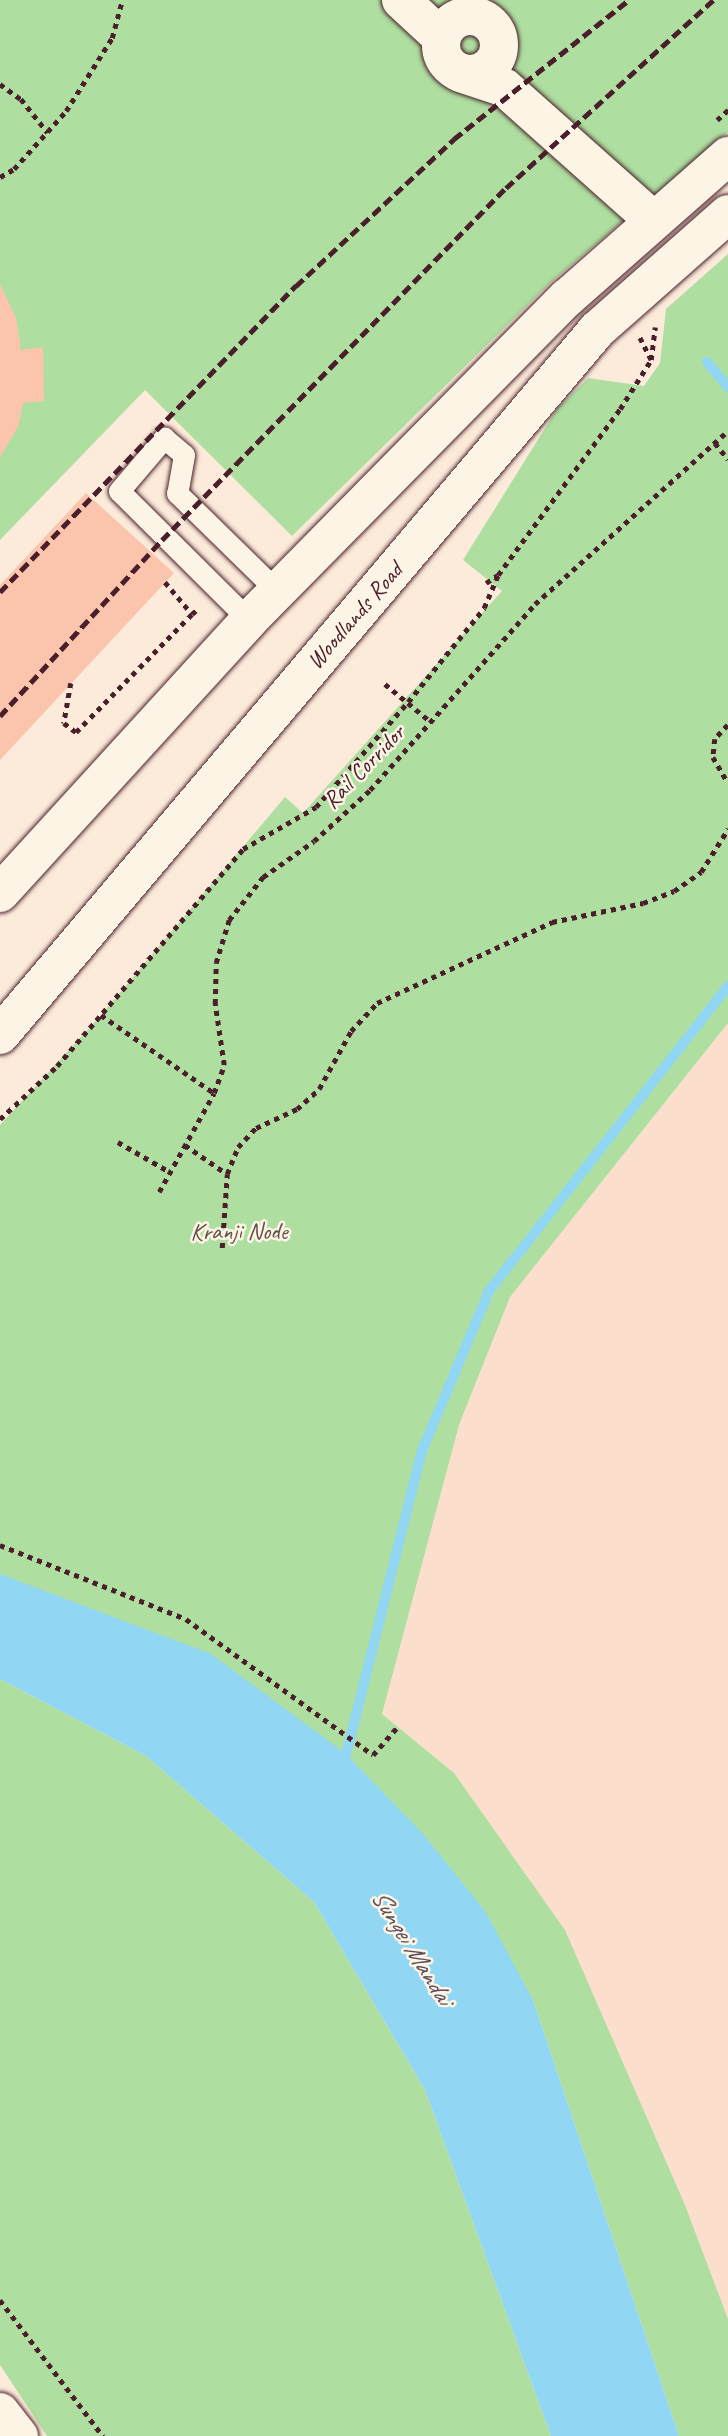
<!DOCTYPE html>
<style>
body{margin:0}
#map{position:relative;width:728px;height:2436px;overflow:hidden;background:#fcebda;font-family:Caveat,sans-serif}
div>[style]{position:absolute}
.built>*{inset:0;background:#fbdfcc}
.green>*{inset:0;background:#aedfa0}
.water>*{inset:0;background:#91d6f3}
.stream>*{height:10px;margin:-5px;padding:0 5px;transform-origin:5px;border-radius:5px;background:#91d6f3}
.building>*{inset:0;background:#fac4ad}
.path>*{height:4.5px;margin-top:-2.25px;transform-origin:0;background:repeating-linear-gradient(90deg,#4a1f2b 0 5px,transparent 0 10px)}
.roads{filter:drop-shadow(0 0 2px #4a1f2b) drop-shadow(0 0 2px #4a1f2b)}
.service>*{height:21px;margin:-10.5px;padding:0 10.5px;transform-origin:10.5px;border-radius:10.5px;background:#fcf5e5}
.minor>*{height:38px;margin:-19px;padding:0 19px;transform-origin:19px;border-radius:19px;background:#fcf5e5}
.minor>.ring{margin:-19px;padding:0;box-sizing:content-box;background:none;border:38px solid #fcf5e5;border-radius:50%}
.primary>*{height:38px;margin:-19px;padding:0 19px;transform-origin:19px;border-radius:19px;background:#fcf5e5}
.rail>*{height:5px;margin-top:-2.5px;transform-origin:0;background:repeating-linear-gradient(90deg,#4a1f2b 0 10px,transparent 0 15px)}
span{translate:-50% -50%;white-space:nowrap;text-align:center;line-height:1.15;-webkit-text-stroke:5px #fcf5e5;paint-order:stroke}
.street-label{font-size:24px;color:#4a1f2b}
.park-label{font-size:24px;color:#634f48}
.water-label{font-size:26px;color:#5c4d5d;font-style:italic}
</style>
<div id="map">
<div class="built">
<div style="clip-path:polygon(728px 1023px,728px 2319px,685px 2205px,454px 1773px,382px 1714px,459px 1425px,510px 1297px)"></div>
</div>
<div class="green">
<div style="clip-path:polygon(0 0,728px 0,728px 132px,551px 282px,292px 536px,145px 390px,0 540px)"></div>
<div style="clip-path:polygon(728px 254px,728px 1023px,510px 1297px,459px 1425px,382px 1714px,454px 1773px,565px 1930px,685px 2205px,728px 2319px,728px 2436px,679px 2436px,533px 2000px,18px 1583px,0 1574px,0 1125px,101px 1015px,285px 797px,303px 813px,502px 591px,463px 560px,557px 409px,588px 378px,644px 386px,660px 363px,666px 309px)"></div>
<div style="clip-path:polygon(0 1679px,146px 1756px,314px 1902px,425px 2090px,551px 2436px,47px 2436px,0 2365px)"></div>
</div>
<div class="water">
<div style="clip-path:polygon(0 1574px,211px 1654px,346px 1754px,424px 1835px,485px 1911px,533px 2000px,679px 2436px,551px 2436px,425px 2090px,314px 1902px,146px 1756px,0 1679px)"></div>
</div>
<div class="stream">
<div style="left:707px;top:362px;width:33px;rotate:50deg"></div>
<div style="left:343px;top:1767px;width:324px;rotate:-76deg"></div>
<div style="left:421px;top:1453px;width:176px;rotate:-67.2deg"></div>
<div style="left:489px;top:1291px;width:387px;rotate:-51.9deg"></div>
</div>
<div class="building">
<div style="clip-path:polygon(0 284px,16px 318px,21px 350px,43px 347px,44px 401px,23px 403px,18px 427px,0 457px)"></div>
<div style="clip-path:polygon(86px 493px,174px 573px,0 760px,0 585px)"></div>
</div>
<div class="path">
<div style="left:0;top:84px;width:26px;rotate:36deg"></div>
<div style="left:21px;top:99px;width:43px;rotate:51.5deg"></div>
<div style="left:717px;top:120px;width:15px;rotate:-42deg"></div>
<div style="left:0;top:177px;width:16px;rotate:-30deg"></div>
<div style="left:14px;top:169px;width:78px;rotate:-48.1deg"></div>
<div style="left:66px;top:111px;width:86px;rotate:-57.8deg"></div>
<div style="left:112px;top:38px;width:39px;rotate:-75deg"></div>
<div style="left:651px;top:360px;width:33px;rotate:-83deg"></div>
<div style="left:715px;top:443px;width:21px;rotate:51deg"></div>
<div style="left:165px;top:582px;width:42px;rotate:49.8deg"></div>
<div style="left:192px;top:614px;width:9px;rotate:-41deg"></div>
<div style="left:486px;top:583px;width:14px;rotate:-34deg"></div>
<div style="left:71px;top:683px;width:41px;rotate:99.9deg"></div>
<div style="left:64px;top:723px;width:15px;rotate:37deg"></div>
<div style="left:76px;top:732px;width:165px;rotate:-45.5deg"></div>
<div style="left:385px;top:684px;width:60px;rotate:39.6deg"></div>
<div style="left:728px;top:725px;width:19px;rotate:133deg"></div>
<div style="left:715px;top:739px;width:18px;rotate:96deg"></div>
<div style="left:713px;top:757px;width:30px;rotate:60deg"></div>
<div style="left:101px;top:1015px;width:137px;rotate:34.6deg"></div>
<div style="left:0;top:1119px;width:78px;rotate:-42.9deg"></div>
<div style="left:57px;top:1066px;width:286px;rotate:-49.4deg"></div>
<div style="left:243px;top:849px;width:84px;rotate:-29.9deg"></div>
<div style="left:316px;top:807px;width:140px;rotate:-48.8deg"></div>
<div style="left:408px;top:702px;width:121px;rotate:-51deg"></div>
<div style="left:484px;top:608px;width:36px;rotate:-67deg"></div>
<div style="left:498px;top:575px;width:206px;rotate:-53.7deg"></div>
<div style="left:620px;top:409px;width:58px;rotate:-57.7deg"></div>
<div style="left:651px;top:360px;width:25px;rotate:-117deg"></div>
<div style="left:118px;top:1142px;width:60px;rotate:30deg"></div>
<div style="left:185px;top:1145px;width:51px;rotate:34.6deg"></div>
<div style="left:159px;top:1192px;width:113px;rotate:-60.9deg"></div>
<div style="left:214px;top:1093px;width:30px;rotate:-70deg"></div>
<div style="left:224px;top:1065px;width:62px;rotate:-98.4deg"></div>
<div style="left:215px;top:1004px;width:41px;rotate:-88.6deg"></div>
<div style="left:216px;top:963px;width:45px;rotate:-73.2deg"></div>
<div style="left:229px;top:920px;width:55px;rotate:-51.7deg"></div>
<div style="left:263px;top:877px;width:62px;rotate:-35.2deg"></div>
<div style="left:314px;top:841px;width:76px;rotate:-42.3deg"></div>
<div style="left:370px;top:790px;width:249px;rotate:-48.4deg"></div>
<div style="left:535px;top:604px;width:259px;rotate:-41.9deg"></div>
<div style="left:222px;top:1248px;width:74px;rotate:-86.1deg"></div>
<div style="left:227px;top:1174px;width:29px;rotate:-68deg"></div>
<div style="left:238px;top:1147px;width:26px;rotate:-47deg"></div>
<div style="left:256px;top:1128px;width:45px;rotate:-24.9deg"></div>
<div style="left:297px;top:1109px;width:30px;rotate:-42deg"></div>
<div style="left:319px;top:1089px;width:66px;rotate:-61.1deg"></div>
<div style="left:351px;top:1031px;width:38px;rotate:-47deg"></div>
<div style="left:377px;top:1003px;width:193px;rotate:-24.8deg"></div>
<div style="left:552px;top:922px;width:93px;rotate:-11.8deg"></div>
<div style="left:643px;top:903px;width:33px;rotate:-21deg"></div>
<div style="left:674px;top:891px;width:33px;rotate:-35deg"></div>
<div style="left:701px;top:872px;width:51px;rotate:-57.9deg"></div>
<div style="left:0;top:1545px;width:200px;rotate:21.7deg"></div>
<div style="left:186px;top:1619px;width:231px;rotate:36deg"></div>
<div style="left:373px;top:1755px;width:38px;rotate:-49deg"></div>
<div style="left:0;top:2300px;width:171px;rotate:52.9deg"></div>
</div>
<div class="roads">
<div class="service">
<div style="left:249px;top:620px;width:183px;rotate:-135.2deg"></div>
<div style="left:119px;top:491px;width:70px;rotate:-49.7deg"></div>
<div style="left:164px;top:438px;width:26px;rotate:40deg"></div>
<div style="left:184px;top:455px;width:39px;rotate:100deg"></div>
<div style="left:177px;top:493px;width:140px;rotate:44.4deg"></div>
</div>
<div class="minor">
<div style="left:401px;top:0;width:54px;rotate:42.8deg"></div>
<div class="ring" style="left:441px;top:16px;width:20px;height:20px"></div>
<div style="left:460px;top:73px;width:47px;rotate:18.4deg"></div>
<div style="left:505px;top:88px;width:197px;rotate:41.7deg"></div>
</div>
<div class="primary">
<div style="left:0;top:893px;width:369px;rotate:-47.6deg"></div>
<div style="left:249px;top:620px;width:453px;rotate:-45.4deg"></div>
<div style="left:567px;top:298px;width:215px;rotate:-41.4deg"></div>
<div style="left:0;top:1035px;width:924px;rotate:-49.74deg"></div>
<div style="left:597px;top:330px;width:175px;rotate:-41.5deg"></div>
<div style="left:0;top:2412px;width:31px;rotate:52deg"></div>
</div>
</div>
<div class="rail">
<div style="left:0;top:592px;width:426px;rotate:-46deg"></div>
<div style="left:296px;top:286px;width:216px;rotate:-42.9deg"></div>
<div style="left:454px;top:139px;width:223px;rotate:-38.5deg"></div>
<div style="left:0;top:716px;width:239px;rotate:-47.4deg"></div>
<div style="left:162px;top:540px;width:492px;rotate:-45.7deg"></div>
<div style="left:506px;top:188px;width:280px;rotate:-42.2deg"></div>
</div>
<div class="street-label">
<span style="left:355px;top:616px;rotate:-49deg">Woodlands Road</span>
<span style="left:364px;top:767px;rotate:-46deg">Rail Corridor</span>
</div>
<div class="park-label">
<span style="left:239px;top:1232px">Kranji Node</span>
</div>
<div class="water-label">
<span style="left:412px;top:1947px;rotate:58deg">Sungei Mandai</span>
</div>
</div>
